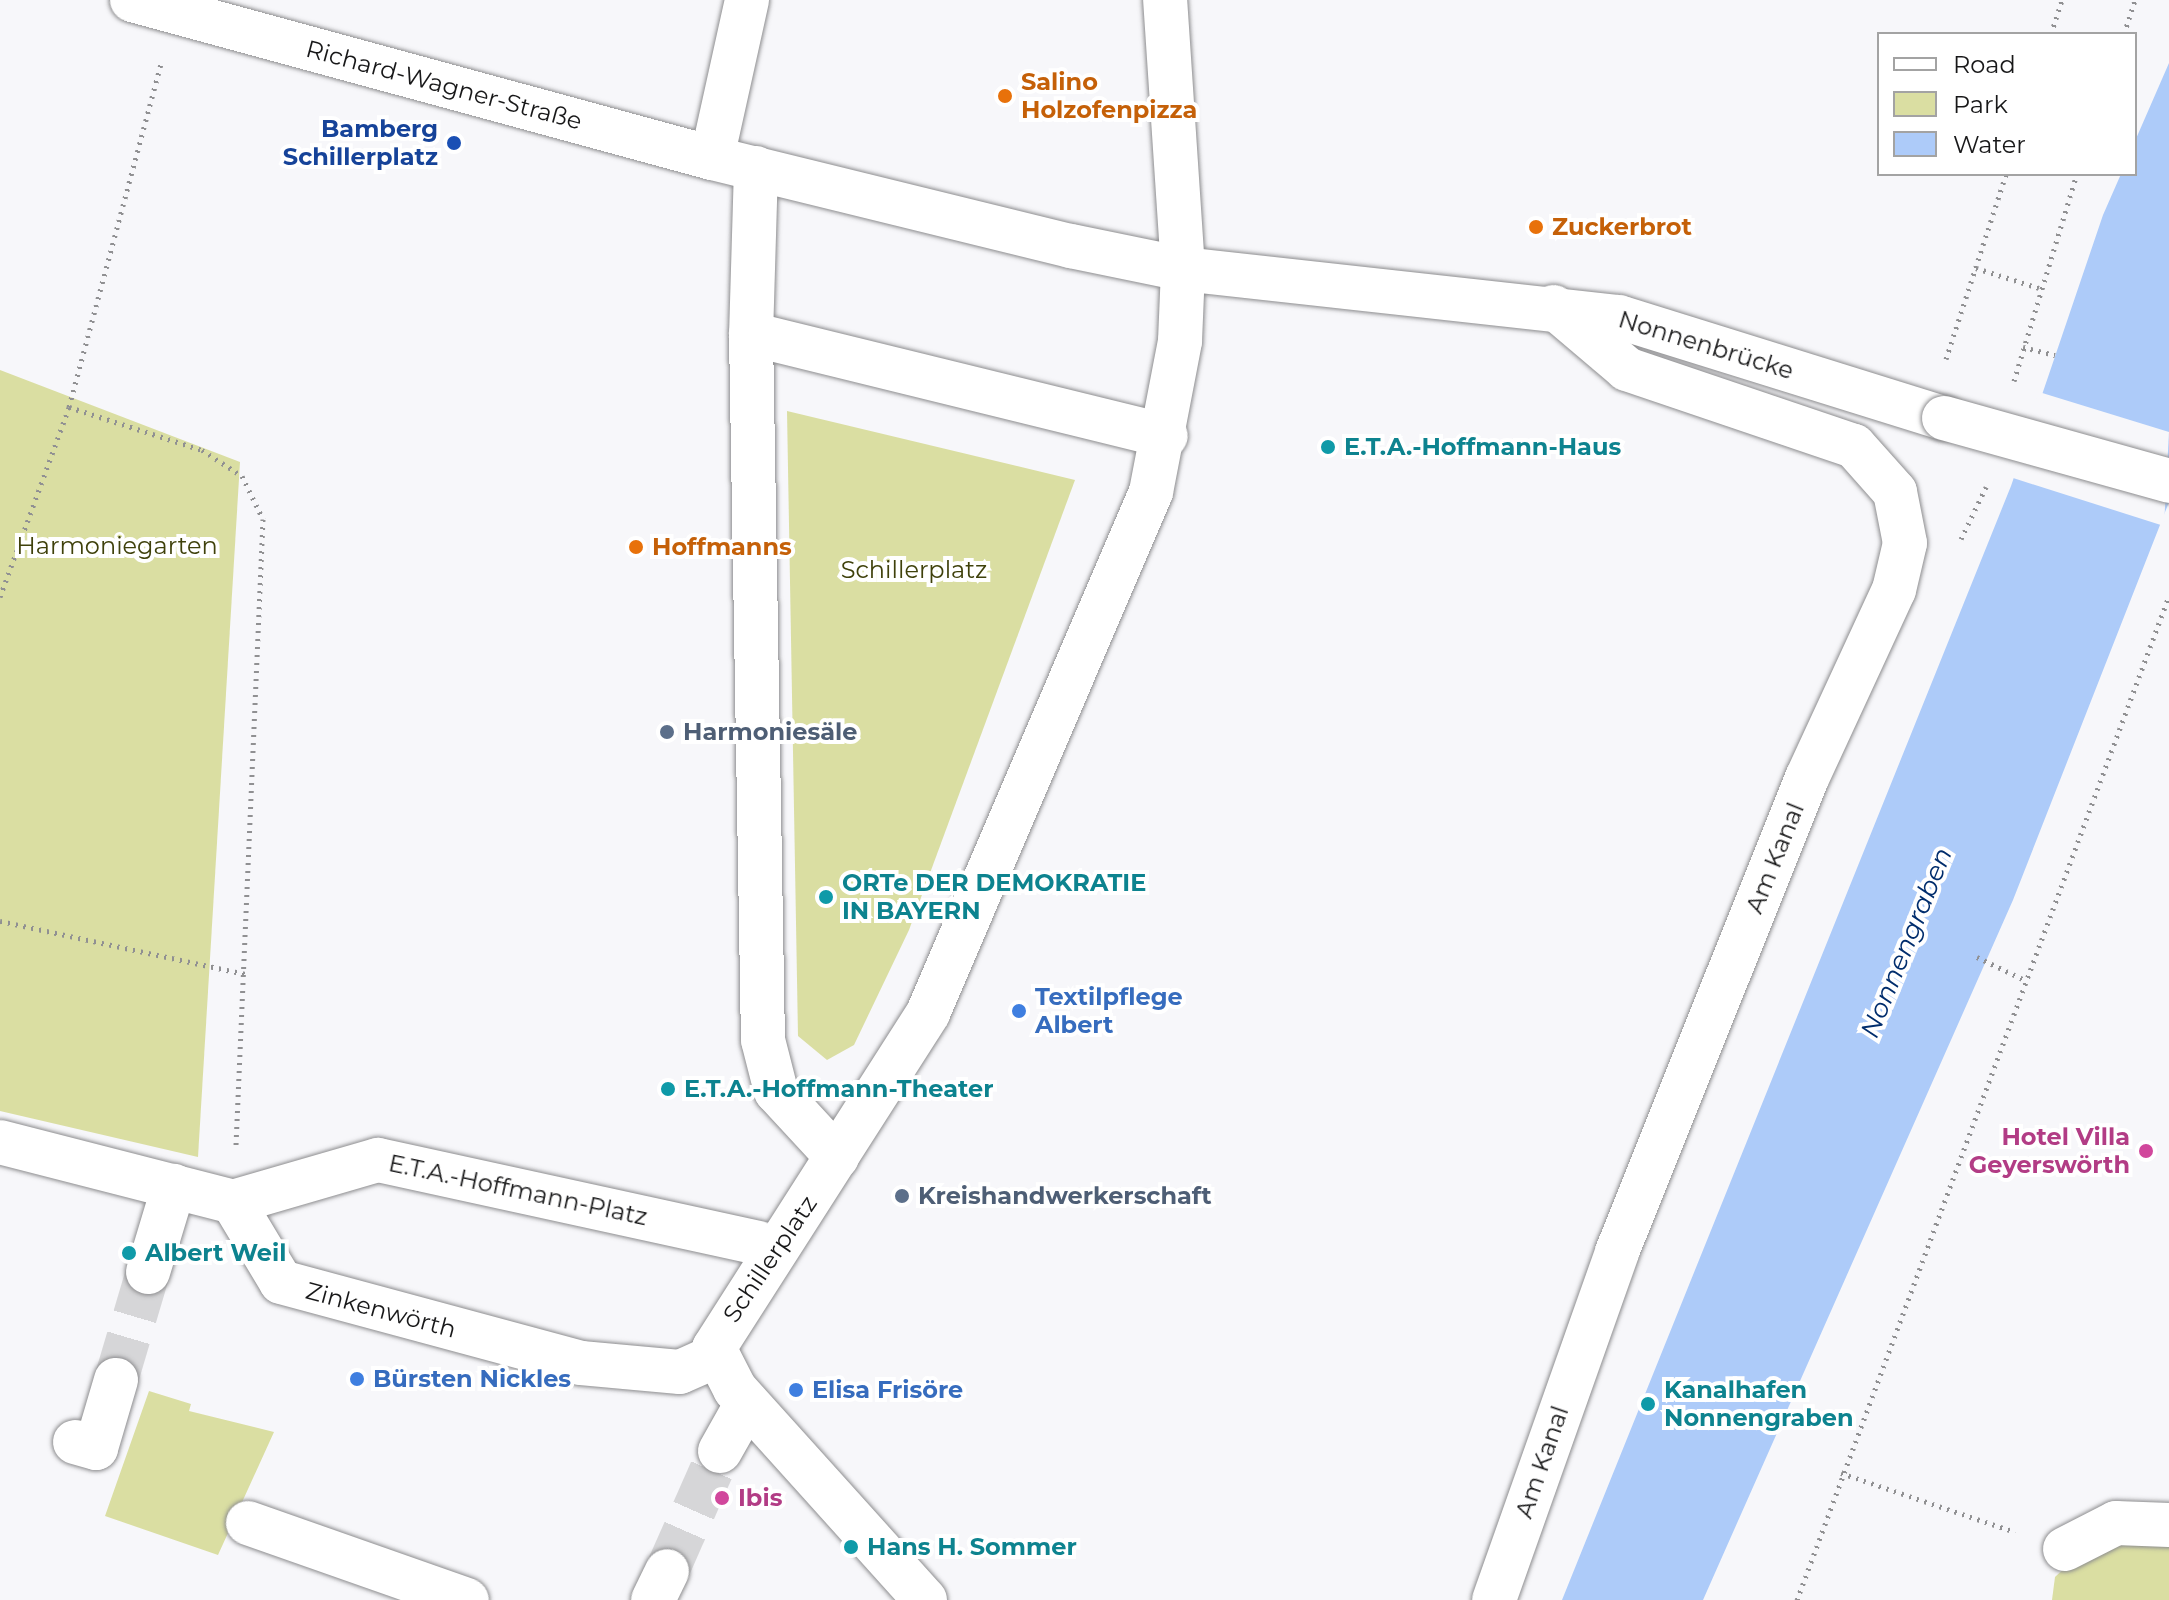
<!DOCTYPE html>
<meta charset="utf-8">
<style>
body{margin:0}
#map{position:relative;width:2169px;height:1600px;overflow:hidden;background:#f7f7fa;font-family:Montserrat,sans-serif}
div>[style]{position:absolute}
.green>*{inset:0;background:#dadea2}
.water>*{inset:0;background:#adcbf9}
.pier>*{inset:0;background:#f7f7fa}
.minor-tunnel>*{height:44px;margin-top:-22px;transform-origin:0;background:repeating-linear-gradient(90deg,#d6d6d8 0 44px,transparent 0 66px)}
.path>*{height:5px;margin-top:-2.5px;transform-origin:0;background:repeating-linear-gradient(90deg,#909092 0 2px,transparent 0 8px)}
.roads{filter:drop-shadow(0 0 2px #8d8d8f) drop-shadow(0 0 2px #8d8d8f)}
.minor>*{height:44px;margin:-22px;padding:0 22px;transform-origin:22px;border-radius:22px;background:#fff}
.bridges{filter:drop-shadow(0 0 2px #8d8d8f) drop-shadow(0 0 2px #8d8d8f)}
.minor-bridge>*{height:44px;margin:-22px;padding:0 22px;transform-origin:22px;border-radius:22px;background:#fff}
.dots>*{width:22px;height:22px;translate:-50% -50%;box-sizing:border-box;border:4px solid #fff;border-radius:50%}
span{translate:-50% -50%;white-space:nowrap;text-align:center;line-height:1.15;-webkit-text-stroke:8px #fff;paint-order:stroke}
.food-label{font-size:24px;color:#c56008;font-weight:700}
.left{translate:0 -50%;text-align:left}
.street-label{font-size:24px;color:#181819}
.transit-label{font-size:24px;color:#164399;font-weight:700}
.right{translate:-100% -50%;text-align:right}
.culture-label{font-size:24px;color:#0d838f;font-weight:700}
.park-label{font-size:24px;color:#3f410b}
.service-label{font-size:24px;color:#4e5e75;font-weight:700}
.shop-label{font-size:24px;color:#366cbe;font-weight:700}
.hotel-label{font-size:24px;color:#b23c85;font-weight:700}
.water-label{font-size:26px;color:#002d6d;font-style:italic}
.legend{position:absolute;left:1877px;top:32px;width:260px;height:144px;box-sizing:border-box;background:#fff;border:2px solid #a3a3a3;margin:0;padding:10px 14px;list-style:none;font-size:24px;color:#181819}
.legend li{display:flex;align-items:center;gap:16px;height:40px}
.legend b{width:40px;border:2px solid #a3a3a3}
</style>
<div id="map">
<div class="green">
<div style="clip-path:polygon(0 370px,240px 462px,198px 1157px,0 1111px)"></div>
<div style="clip-path:polygon(787px 411px,1075px 480px,909px 930px,854px 1045px,827px 1060px,798px 1036px)"></div>
<div style="clip-path:polygon(149px 1391px,191px 1404px,189px 1411px,274px 1432px,218px 1555px,105px 1516px)"></div>
<div style="clip-path:polygon(2169px 1532px,2169px 1600px,2052px 1600px,2055px 1577px,2072px 1561px,2117px 1539px)"></div>
</div>
<div class="water">
<div style="clip-path:polygon(2169px 63px,2169px 502px,2013px 900px,1703px 1600px,1562px 1600px,2011px 486px,2103px 215px,2121px 174px,2135px 174px,2135px 141px)"></div>
</div>
<div class="pier">
<div style="clip-path:polygon(2039px 392px,2169px 432px,2164px 526px,2010px 477px)"></div>
</div>
<div class="minor-tunnel">
<div style="left:116px;top:1380px;width:113px;rotate:-73.5deg"></div>
<div style="left:667px;top:1571px;width:131px;rotate:-66.2deg"></div>
</div>
<div class="path">
<div style="left:2051px;top:34px;width:36px;rotate:-72deg"></div>
<div style="left:2124px;top:34px;width:36px;rotate:-72deg"></div>
<div style="left:1976px;top:268px;width:66px;rotate:17.6deg"></div>
<div style="left:2023px;top:347px;width:33px;rotate:14deg"></div>
<div style="left:1946px;top:359px;width:194px;rotate:-72deg"></div>
<div style="left:2014px;top:381px;width:216px;rotate:-73.1deg"></div>
<div style="left:69px;top:407px;width:140px;rotate:17.9deg"></div>
<div style="left:202px;top:450px;width:48px;rotate:33deg"></div>
<div style="left:242px;top:476px;width:48px;rotate:64deg"></div>
<div style="left:263px;top:519px;width:627px;rotate:92.47deg"></div>
<div style="left:1961px;top:539px;width:58px;rotate:-64.3deg"></div>
<div style="left:0;top:597px;width:202px;rotate:-70deg"></div>
<div style="left:69px;top:407px;width:355px;rotate:-75deg"></div>
<div style="left:0;top:921px;width:251px;rotate:12.2deg"></div>
<div style="left:1977px;top:957px;width:53px;rotate:25.6deg"></div>
<div style="left:1841px;top:1473px;width:184px;rotate:18.7deg"></div>
<div style="left:1797px;top:1600px;width:1071px;rotate:-69.67deg"></div>
</div>
<div class="roads">
<div class="minor">
<div style="left:132px;top:0;width:601px;rotate:15.24deg"></div>
<div style="left:712px;top:158px;width:370px;rotate:13.8deg"></div>
<div style="left:1071px;top:246px;width:114px;rotate:11.6deg"></div>
<div style="left:1183px;top:269px;width:439px;rotate:6.3deg"></div>
<div style="left:1619px;top:317px;width:340px;rotate:17.3deg"></div>
<div style="left:712px;top:158px;width:162px;rotate:-77.5deg"></div>
<div style="left:756px;top:168px;width:166px;rotate:91.7deg"></div>
<div style="left:751px;top:334px;width:706px;rotate:89.03deg"></div>
<div style="left:763px;top:1040px;width:53px;rotate:75.7deg"></div>
<div style="left:776px;top:1091px;width:90px;rotate:47.3deg"></div>
<div style="left:751px;top:334px;width:427px;rotate:13.8deg"></div>
<div style="left:0;top:1142px;width:241px;rotate:14.4deg"></div>
<div style="left:233px;top:1202px;width:93px;rotate:59deg"></div>
<div style="left:281px;top:1282px;width:311px;rotate:15.1deg"></div>
<div style="left:581px;top:1363px;width:99px;rotate:5.2deg"></div>
<div style="left:680px;top:1372px;width:36px;rotate:-24deg"></div>
<div style="left:233px;top:1202px;width:151px;rotate:-16.2deg"></div>
<div style="left:378px;top:1160px;width:390px;rotate:12.3deg"></div>
<div style="left:148px;top:1272px;width:90px;rotate:-73.2deg"></div>
<div style="left:75px;top:1442px;width:22px;rotate:16deg"></div>
<div style="left:96px;top:1448px;width:71px;rotate:-73.6deg"></div>
<div style="left:720px;top:1451px;width:55px;rotate:-60.6deg"></div>
<div style="left:248px;top:1523px;width:232px;rotate:19.4deg"></div>
<div style="left:2065px;top:1549px;width:57px;rotate:-27deg"></div>
<div style="left:2116px;top:1523px;width:53px;rotate:2.2deg"></div>
<div style="left:653px;top:1600px;width:32px;rotate:-64deg"></div>
<div style="left:925px;top:1600px;width:284px;rotate:-132deg"></div>
<div style="left:735px;top:1389px;width:46px;rotate:-117.1deg"></div>
<div style="left:714px;top:1348px;width:398px;rotate:-57.4deg"></div>
<div style="left:928px;top:1013px;width:567px;rotate:-66.83deg"></div>
<div style="left:1151px;top:492px;width:154px;rotate:-79.1deg"></div>
<div style="left:1180px;top:341px;width:72px;rotate:-87.6deg"></div>
<div style="left:1183px;top:269px;width:270px;rotate:-93.8deg"></div>
<div style="left:1494px;top:1600px;width:369px;rotate:-70.5deg"></div>
<div style="left:1617px;top:1252px;width:511px;rotate:-68.16deg"></div>
<div style="left:1807px;top:778px;width:207px;rotate:-65.2deg"></div>
<div style="left:1894px;top:590px;width:48px;rotate:-76.8deg"></div>
<div style="left:1905px;top:543px;width:52px;rotate:-101.1deg"></div>
<div style="left:1895px;top:492px;width:62px;rotate:-131.7deg"></div>
<div style="left:1854px;top:446px;width:240px;rotate:-161.3deg"></div>
<div style="left:1627px;top:369px;width:96px;rotate:-139.7deg"></div>
</div>
</div>
<div class="bridges">
<div class="minor-bridge">
<div style="left:1944px;top:418px;width:234px;rotate:15.6deg"></div>
</div>
</div>
<div class="dots">
<div style="left:1005px;top:96px;background:#e8710a"></div>
<div style="left:454px;top:143px;background:#1a4fb4"></div>
<div style="left:1536px;top:227px;background:#e8710a"></div>
<div style="left:1328px;top:447px;background:#0f9aa8"></div>
<div style="left:636px;top:547px;background:#e8710a"></div>
<div style="left:667px;top:732px;background:#5c6f8a"></div>
<div style="left:826px;top:897px;background:#0f9aa8"></div>
<div style="left:1019px;top:1011px;background:#3f7fe0"></div>
<div style="left:668px;top:1089px;background:#0f9aa8"></div>
<div style="left:2146px;top:1151px;background:#d1479c"></div>
<div style="left:902px;top:1196px;background:#5c6f8a"></div>
<div style="left:129px;top:1253px;background:#0f9aa8"></div>
<div style="left:357px;top:1379px;background:#3f7fe0"></div>
<div style="left:796px;top:1390px;background:#3f7fe0"></div>
<div style="left:1648px;top:1404px;background:#0f9aa8"></div>
<div style="left:722px;top:1498px;background:#d1479c"></div>
<div style="left:851px;top:1547px;background:#0f9aa8"></div>
</div>
<div class="food-label">
<span class="left" style="left:1021px;top:96px">Salino<br>Holzofenpizza</span>
<span class="left" style="left:1552px;top:227px">Zuckerbrot</span>
<span class="left" style="left:652px;top:547px">Hoffmanns</span>
</div>
<div class="street-label">
<span style="left:444px;top:85px;rotate:15deg">Richard-Wagner-Straße</span>
<span style="left:1706px;top:345px;rotate:17deg">Nonnenbrücke</span>
<span style="left:1775px;top:858px;rotate:-68deg">Am Kanal</span>
<span style="left:518px;top:1190px;rotate:12deg">E.T.A.-Hoffmann-Platz</span>
<span style="left:770px;top:1259px;rotate:-56deg">Schillerplatz</span>
<span style="left:381px;top:1310px;rotate:15deg">Zinkenwörth</span>
<span style="left:1542px;top:1462px;rotate:-71deg">Am Kanal</span>
</div>
<div class="transit-label">
<span class="right" style="left:438px;top:143px">Bamberg<br>Schillerplatz</span>
</div>
<div class="culture-label">
<span class="left" style="left:1344px;top:447px">E.T.A.-Hoffmann-Haus</span>
<span class="left" style="left:842px;top:897px">ORTe DER DEMOKRATIE<br>IN BAYERN</span>
<span class="left" style="left:684px;top:1089px">E.T.A.-Hoffmann-Theater</span>
<span class="left" style="left:145px;top:1253px">Albert Weil</span>
<span class="left" style="left:1664px;top:1404px">Kanalhafen<br>Nonnengraben</span>
<span class="left" style="left:867px;top:1547px">Hans H. Sommer</span>
</div>
<div class="park-label">
<span style="left:117px;top:546px">Harmoniegarten</span>
<span style="left:914px;top:570px">Schillerplatz</span>
</div>
<div class="service-label">
<span class="left" style="left:683px;top:732px">Harmoniesäle</span>
<span class="left" style="left:918px;top:1196px">Kreishandwerkerschaft</span>
</div>
<div class="shop-label">
<span class="left" style="left:1035px;top:1011px">Textilpflege<br>Albert</span>
<span class="left" style="left:373px;top:1379px">Bürsten Nickles</span>
<span class="left" style="left:812px;top:1390px">Elisa Frisöre</span>
</div>
<div class="hotel-label">
<span class="right" style="left:2130px;top:1151px">Hotel Villa<br>Geyerswörth</span>
<span class="left" style="left:738px;top:1498px">Ibis</span>
</div>
<div class="water-label">
<span style="left:1907px;top:943px;rotate:-68deg">Nonnengraben</span>
</div>
<ul class="legend">
<li><b style="height:10px;background:#fff"></b>Road</li>
<li><b style="height:22px;background:#dadea2"></b>Park</li>
<li><b style="height:22px;background:#adcbf9"></b>Water</li>
</ul>
</div>
